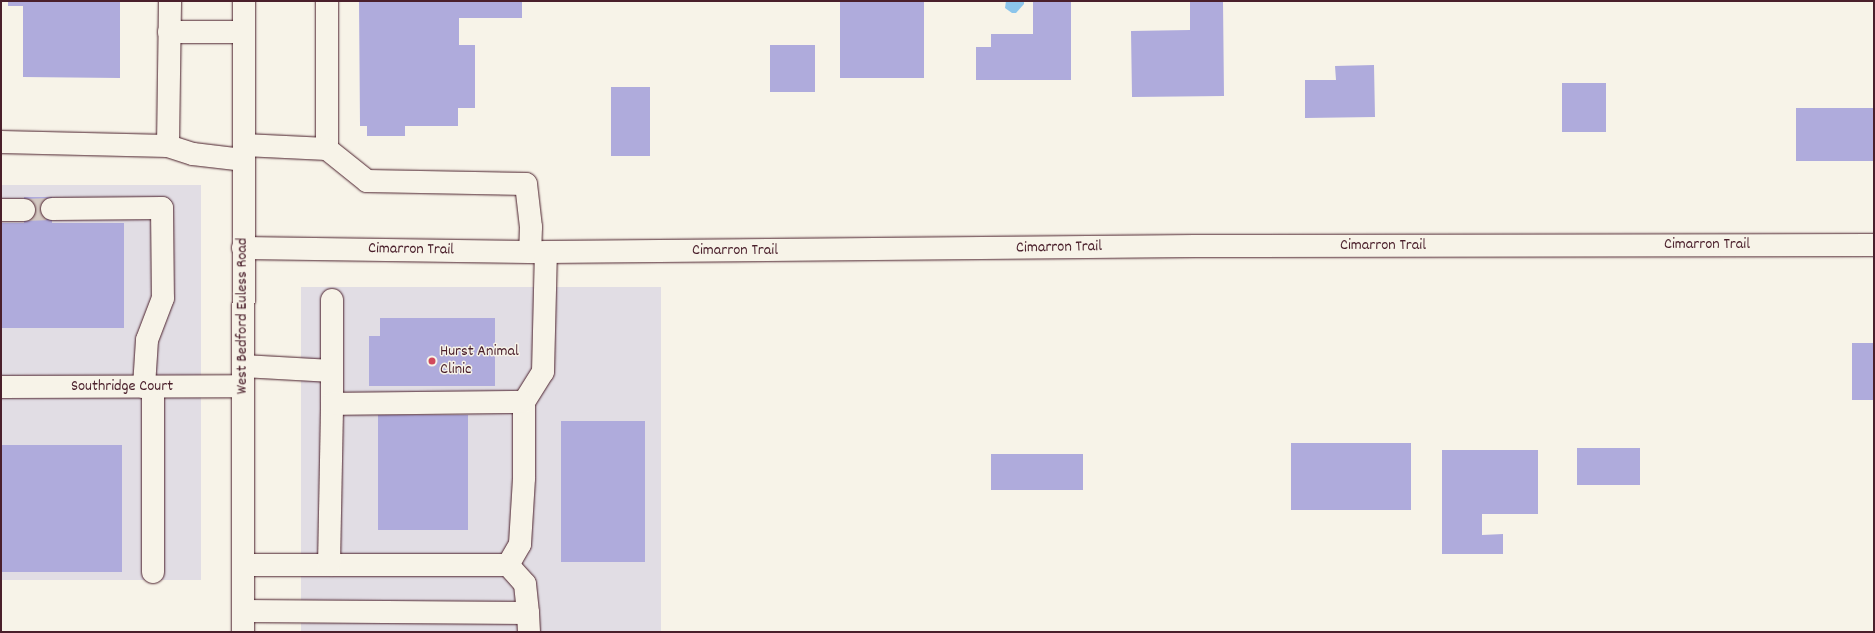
<!DOCTYPE html>
<style>
body{margin:0}
#map{position:relative;width:1875px;height:633px;overflow:hidden;background:#f7f3e8;font-family:Dekko,sans-serif}
div>[style]{position:absolute}
.built>*{inset:0;background:#e1dde4;transform-origin:0 0}
.water>*{inset:0;background:#8cc5eb}
.building>*{inset:0;background:#afabdc;transform-origin:0 0}
.minor-tunnel>*{height:22px;margin-top:-11px;transform-origin:0;background:repeating-linear-gradient(90deg,#d4c9c2 0 22px,transparent 0 33px)}
.roads{filter:drop-shadow(0 0 1px #4a1f2b) drop-shadow(0 0 1px #4a1f2b)}
.minor>*{height:22px;margin:-11px;padding:0 11px;transform-origin:11px;border-radius:11px;background:#f7f3e8}
.major>*{height:22px;margin:-11px;padding:0 11px;transform-origin:11px;border-radius:11px;background:#f7f3e8}
.dots>*{width:11px;height:11px;translate:-50% -50%;box-sizing:border-box;border:2px solid #f7f3e8;border-radius:50%}
span{translate:-50% -50%;white-space:nowrap;text-align:center;line-height:1.15;-webkit-text-stroke:3px #f7f3e8;paint-order:stroke}
.street-label{font-size:16px;color:#4a1f2b}
.poi-label{font-size:16px;color:#4a1f2b}
.left{translate:0 -50%;text-align:left}
.frame{position:absolute;inset:0;border:2px solid #4a1f2b;pointer-events:none}
</style>
<div id="map">
<div class="built">
<div style="left:1px;top:185px;width:200px;height:395px"></div>
<div style="left:661px;top:287px;width:345px;height:360px;rotate:90deg"></div>
</div>
<div class="water">
<div style="clip-path:polygon(1006px 1px,1024px 1px,1024px 4px,1016px 13px,1012px 13px,1005px 8px)"></div>
</div>
<div class="building">
<div style="clip-path:polygon(8px 1px,120px 1px,120px 78px,23px 77px,23px 6px,8px 6px)"></div>
<div style="clip-path:polygon(359px 1px,522px 1px,522px 18px,459px 18px,459px 45px,475px 45px,475px 108px,458px 108px,458px 126px,405px 126px,405px 136px,367px 136px,367px 126px,360px 126px)"></div>
<div style="left:840px;top:1px;width:84px;height:77px"></div>
<div style="clip-path:polygon(1033px 1px,1071px 1px,1071px 80px,976px 80px,976px 47px,991px 47px,991px 34px,1033px 34px)"></div>
<div style="clip-path:polygon(1190px 1px,1223px 1px,1224px 96px,1132px 97px,1131px 31px,1190px 30px)"></div>
<div style="left:770px;top:45px;width:45px;height:47px"></div>
<div style="clip-path:polygon(1374px 65px,1375px 117px,1305px 118px,1305px 80px,1336px 80px,1335px 66px)"></div>
<div style="left:1562px;top:83px;width:44px;height:49px"></div>
<div style="left:611px;top:87px;width:39px;height:69px"></div>
<div style="left:1796px;top:108px;width:78px;height:53px"></div>
<div style="clip-path:polygon(24px 197px,52px 197px,52px 223px,124px 223px,124px 328px,1px 328px,1px 223px,24px 223px)"></div>
<div style="clip-path:polygon(380px 318px,495px 318px,495px 386px,369px 386px,369px 336px,380px 336px)"></div>
<div style="left:1852px;top:343px;width:22px;height:57px"></div>
<div style="left:378px;top:415px;width:90px;height:115px"></div>
<div style="left:561px;top:421px;width:84px;height:141px"></div>
<div style="left:1411px;top:443px;width:67px;height:120px;rotate:90deg"></div>
<div style="left:1px;top:445px;width:121px;height:127px"></div>
<div style="left:1577px;top:448px;width:63px;height:37px"></div>
<div style="clip-path:polygon(1442px 450px,1538px 450px,1538px 514px,1482px 514px,1482px 535px,1503px 534px,1503px 554px,1442px 554px)"></div>
<div style="left:991px;top:454px;width:92px;height:36px"></div>
</div>
<div class="minor-tunnel">
<div style="left:24px;top:210px;width:28px;rotate:-2deg"></div>
</div>
<div class="roads">
<div class="minor">
<div style="left:327px;top:1px;width:148px;rotate:90deg"></div>
<div style="left:169px;top:32px;width:75px"></div>
<div style="left:1px;top:142px;width:167px;rotate:1.4deg"></div>
<div style="left:168px;top:146px;width:26px;rotate:18deg"></div>
<div style="left:193px;top:154px;width:50px;rotate:6.8deg"></div>
<div style="left:244px;top:145px;width:83px;rotate:2.8deg"></div>
<div style="left:327px;top:149px;width:51px;rotate:38.7deg"></div>
<div style="left:367px;top:181px;width:159px;rotate:1.1deg"></div>
<div style="left:526px;top:184px;width:43px;rotate:83.4deg"></div>
<div style="left:531px;top:227px;width:25px;rotate:92deg"></div>
<div style="left:168px;top:146px;width:145px;rotate:-89.2deg"></div>
<div style="left:52px;top:209px;width:110px;rotate:-0.5deg"></div>
<div style="left:162px;top:208px;width:90px;rotate:89.4deg"></div>
<div style="left:163px;top:298px;width:45px;rotate:110.9deg"></div>
<div style="left:147px;top:340px;width:47px;rotate:93.7deg"></div>
<div style="left:1px;top:210px;width:23px"></div>
<div style="left:243px;top:248px;width:303px;rotate:0.8deg"></div>
<div style="left:546px;top:252px;width:649px;rotate:-0.53deg"></div>
<div style="left:1195px;top:246px;width:679px;rotate:-0.08deg"></div>
<div style="left:332px;top:300px;width:104px;rotate:90deg"></div>
<div style="left:243px;top:366px;width:89px;rotate:3.2deg"></div>
<div style="left:1px;top:387px;width:242px;rotate:-0.2deg"></div>
<div style="left:153px;top:387px;width:185px;rotate:90deg"></div>
<div style="left:243px;top:565px;width:265px"></div>
<div style="left:508px;top:565px;width:24px;rotate:-60deg"></div>
<div style="left:520px;top:544px;width:66px;rotate:-86.5deg"></div>
<div style="left:524px;top:478px;width:76px;rotate:-90deg"></div>
<div style="left:524px;top:402px;width:36px;rotate:-58deg"></div>
<div style="left:543px;top:372px;width:120px;rotate:-88.6deg"></div>
<div style="left:329px;top:565px;width:161px;rotate:-88.9deg"></div>
<div style="left:332px;top:404px;width:192px;rotate:-0.6deg"></div>
<div style="left:508px;top:565px;width:25px;rotate:48deg"></div>
<div style="left:525px;top:584px;width:29px;rotate:84deg"></div>
<div style="left:243px;top:611px;width:285px;rotate:0.4deg"></div>
<div style="left:528px;top:613px;width:19px;rotate:87deg"></div>
</div>
<div class="major">
<div style="left:243px;top:632px;width:631px;rotate:-89.91deg"></div>
</div>
</div>
<div class="dots">
<div style="left:432px;top:361px;background:#d1495b"></div>
</div>
<div class="street-label">
<span style="left:1707px;top:245px">Cimarron Trail</span>
<span style="left:1383px;top:246px">Cimarron Trail</span>
<span style="left:1059px;top:248px;rotate:-1deg">Cimarron Trail</span>
<span style="left:411px;top:250px;rotate:1deg">Cimarron Trail</span>
<span style="left:735px;top:251px">Cimarron Trail</span>
<span style="left:243px;top:316px;rotate:-90deg">West Bedford Euless Road</span>
<span style="left:122px;top:387px">Southridge Court</span>
</div>
<div class="poi-label">
<span class="left" style="left:440px;top:361px">Hurst Animal<br>Clinic</span>
</div>
<div class="frame"></div>
</div>
